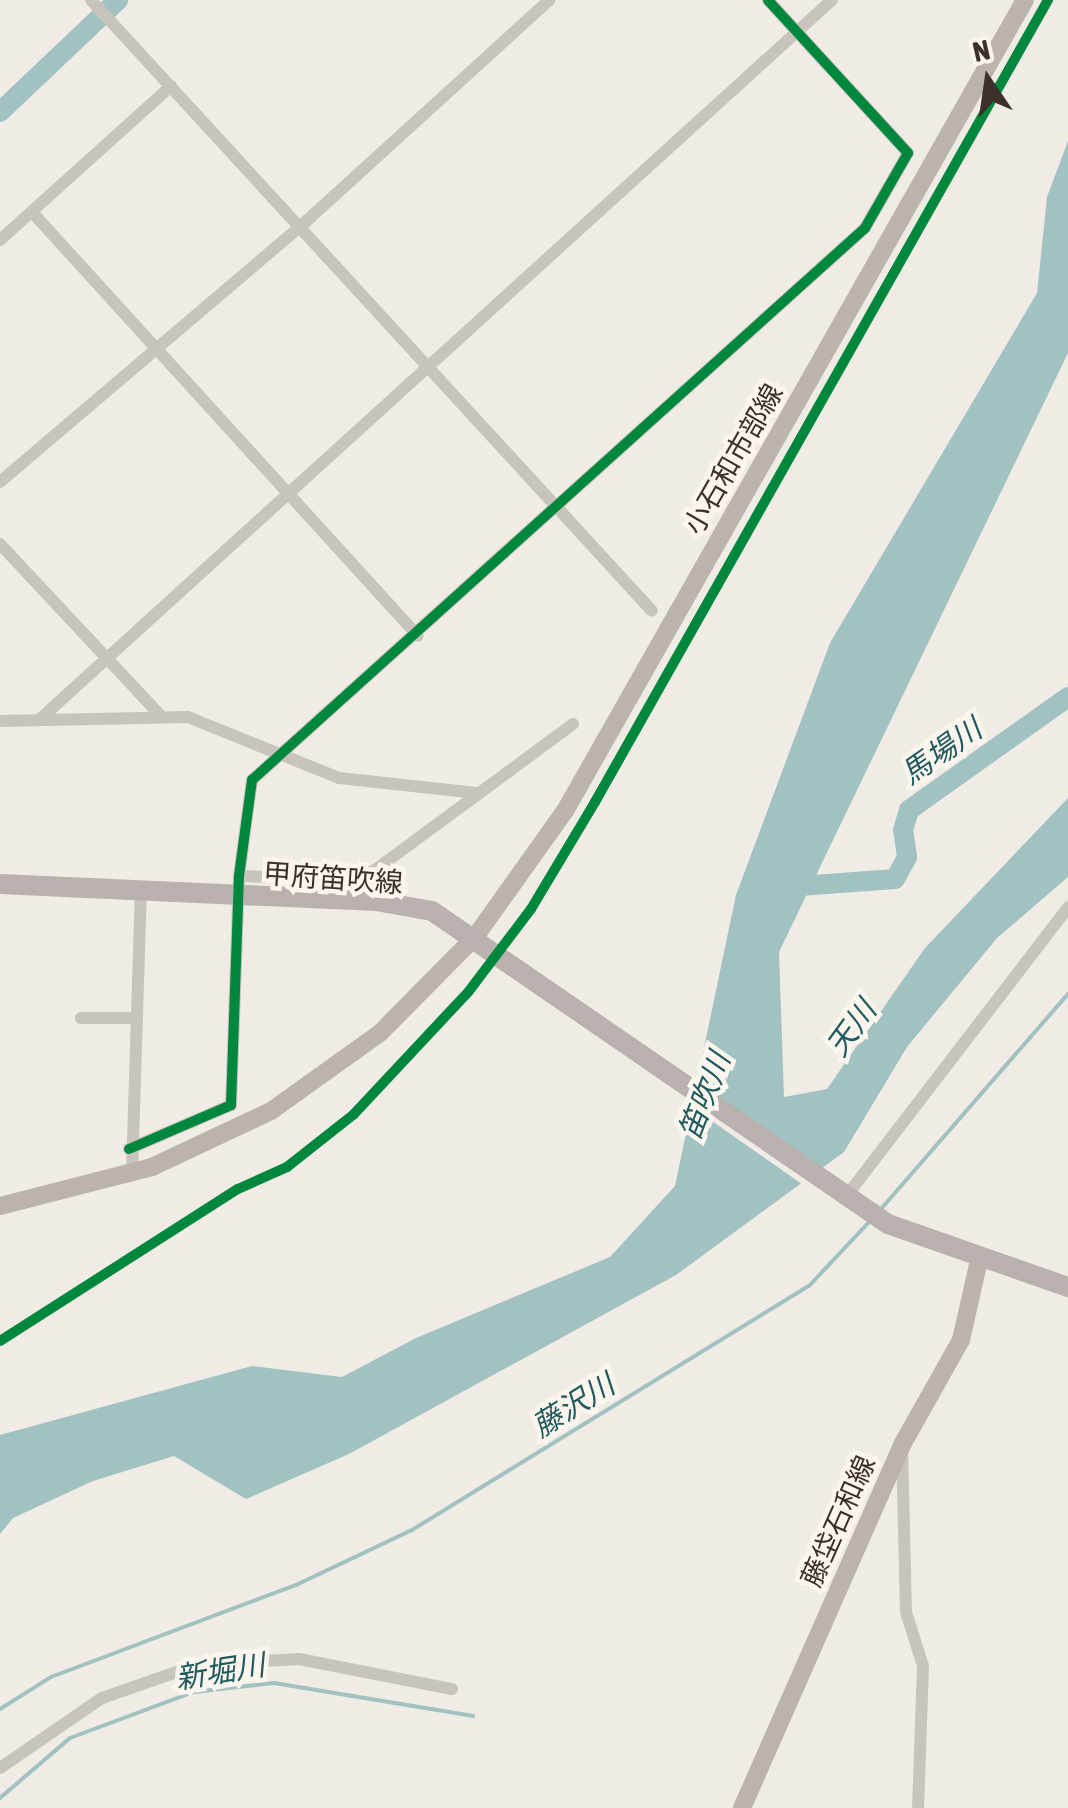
<!DOCTYPE html>
<meta charset="utf-8">
<style>
body{margin:0}
#map{position:relative;width:1068px;height:1808px;overflow:hidden;background:#f0ebe5;font-family:"Asap Condensed","Noto Sans JP",sans-serif}
div>[style]{position:absolute}
.water>*{inset:0;background:#a1c2c1}
.pier>*{inset:0;background:#f0ebe5;transform-origin:0 0}
.stream>*{height:4px;margin:-2px;padding:0 2px;transform-origin:2px;border-radius:2px;background:#a1c2c1}
.river>*{height:20px;margin:-10px;padding:0 10px;transform-origin:10px;border-radius:10px;background:#a1c2c1}
.minor>*{height:12px;margin:-6px;padding:0 6px;transform-origin:6px;border-radius:6px;background:#c9c3be}
.secondary>*{height:18px;margin:-9px;padding:0 9px;transform-origin:9px;border-radius:9px;background:#bab3ae}
.primary>*{height:20px;margin:-10px;padding:0 10px;transform-origin:10px;border-radius:10px;background:#b8b1ad}
.cycleway>*{height:10px;margin:-5px;padding:0 5px;transform-origin:5px;border-radius:5px;background:#00873e}
span{translate:-50% -50%;white-space:nowrap;text-align:center;line-height:1.15;-webkit-text-stroke:9px #fbf5ee;paint-order:stroke}
.street-label{font-size:28px;color:#3b302b}
.water-label{font-size:30px;color:#1f5a5e;font-style:italic}
.north{position:absolute;left:938px;top:30px;width:100px;height:100px;-webkit-text-stroke:8px #fbf5ee;paint-order:stroke;rotate:347deg;font-size:28px;font-weight:700;line-height:40px;text-align:center;color:#3b302b}
.north::after{content:'';display:block;margin:auto;width:35px;height:45px;background:#3b302b;clip-path:polygon(50% 0,100% 100%,50% 72%,0 100%)}
</style>
<div id="map">
<div class="water">
<div style="clip-path:polygon(1068px 141px,1068px 353px,779px 952px,784px 1097px,827px 1089px,925px 948px,1068px 798px,1068px 877px,997px 938px,907px 1047px,844px 1152px,676px 1275px,349px 1454px,246px 1499px,174px 1456px,93px 1481px,13px 1518px,0 1534px,0 1435px,252px 1366px,342px 1377px,416px 1338px,610px 1257px,675px 1186px,736px 895px,830px 643px,1037px 293px,1047px 197px)"></div>
</div>
<div class="pier">
<div style="left:688px;top:1081px;width:164px;height:19px;rotate:35deg"></div>
</div>
<div class="stream">
<div style="left:881px;top:1209px;width:285px;rotate:-49deg"></div>
<div style="left:0;top:1709px;width:60px;rotate:-32.1deg"></div>
<div style="left:51px;top:1677px;width:262px;rotate:-20.6deg"></div>
<div style="left:296px;top:1585px;width:128px;rotate:-25.4deg"></div>
<div style="left:412px;top:1530px;width:466px;rotate:-31.6deg"></div>
<div style="left:809px;top:1286px;width:91px;rotate:-46.8deg"></div>
<div style="left:0;top:1798px;width:92px;rotate:-40.6deg"></div>
<div style="left:70px;top:1738px;width:132px;rotate:-20.4deg"></div>
<div style="left:194px;top:1692px;width:81px;rotate:-6.4deg"></div>
<div style="left:274px;top:1683px;width:202px;rotate:9.4deg"></div>
</div>
<div class="river">
<div style="left:0;top:112px;width:163px;rotate:-43.5deg"></div>
<div style="left:786px;top:887px;width:109px;rotate:-4.2deg"></div>
<div style="left:895px;top:879px;width:25px;rotate:-61deg"></div>
<div style="left:907px;top:857px;width:27px;rotate:-98deg"></div>
<div style="left:903px;top:830px;width:21px;rotate:-73deg"></div>
<div style="left:909px;top:810px;width:195px;rotate:-35.4deg"></div>
</div>
<div class="minor">
<div style="left:91px;top:0;width:829px;rotate:47.44deg"></div>
<div style="left:32px;top:212px;width:573px;rotate:47.69deg"></div>
<div style="left:0;top:240px;width:230px;rotate:-42deg"></div>
<div style="left:0;top:482px;width:395px;rotate:-40.4deg"></div>
<div style="left:301px;top:226px;width:336px;rotate:-42.3deg"></div>
<div style="left:0;top:544px;width:236px;rotate:46.9deg"></div>
<div style="left:39px;top:720px;width:1071px;rotate:-42.24deg"></div>
<div style="left:0;top:721px;width:188px;rotate:-1.2deg"></div>
<div style="left:188px;top:717px;width:163px;rotate:22deg"></div>
<div style="left:339px;top:778px;width:139px;rotate:6.2deg"></div>
<div style="left:239px;top:876px;width:101px;rotate:1.7deg"></div>
<div style="left:340px;top:879px;width:36px;rotate:-14deg"></div>
<div style="left:375px;top:870px;width:246px;rotate:-36.4deg"></div>
<div style="left:81px;top:1018px;width:54px"></div>
<div style="left:129px;top:1149px;width:111px;rotate:-23.3deg"></div>
<div style="left:231px;top:1105px;width:229px;rotate:-88deg"></div>
<div style="left:239px;top:876px;width:97px;rotate:-82.3deg"></div>
<div style="left:252px;top:780px;width:825px;rotate:-42deg"></div>
<div style="left:865px;top:228px;width:86px;rotate:-60.2deg"></div>
<div style="left:908px;top:153px;width:207px;rotate:-132.5deg"></div>
<div style="left:132px;top:1174px;width:283px;rotate:-88.2deg"></div>
<div style="left:845px;top:1198px;width:367px;rotate:-52.5deg"></div>
<div style="left:902px;top:1448px;width:164px;rotate:88.6deg"></div>
<div style="left:906px;top:1612px;width:57px;rotate:72.5deg"></div>
<div style="left:923px;top:1666px;width:142px;rotate:92deg"></div>
<div style="left:0;top:1768px;width:124px;rotate:-34.5deg"></div>
<div style="left:102px;top:1698px;width:101px;rotate:-19.2deg"></div>
<div style="left:197px;top:1665px;width:102px;rotate:-3.4deg"></div>
<div style="left:299px;top:1659px;width:156px;rotate:11.1deg"></div>
</div>
<div class="secondary">
<div style="left:0;top:1206px;width:157px;rotate:-14.4deg"></div>
<div style="left:152px;top:1167px;width:132px;rotate:-25.2deg"></div>
<div style="left:271px;top:1111px;width:134px;rotate:-35.6deg"></div>
<div style="left:380px;top:1033px;width:135px;rotate:-45.3deg"></div>
<div style="left:475px;top:937px;width:155px;rotate:-54.5deg"></div>
<div style="left:565px;top:811px;width:932px;rotate:-60.44deg"></div>
<div style="left:742px;top:1808px;width:397px;rotate:-66.2deg"></div>
<div style="left:902px;top:1445px;width:120px;rotate:-60.7deg"></div>
<div style="left:961px;top:1340px;width:86px;rotate:-77.3deg"></div>
</div>
<div class="primary">
<div style="left:0;top:884px;width:376px;rotate:2.6deg"></div>
<div style="left:376px;top:901px;width:57px;rotate:10.1deg"></div>
<div style="left:432px;top:911px;width:553px;rotate:34.47deg"></div>
<div style="left:888px;top:1224px;width:191px;rotate:19.3deg"></div>
</div>
<div class="cycleway">
<div style="left:129px;top:1149px;width:111px;rotate:-23.3deg"></div>
<div style="left:231px;top:1105px;width:229px;rotate:-88deg"></div>
<div style="left:239px;top:876px;width:97px;rotate:-82.3deg"></div>
<div style="left:252px;top:780px;width:825px;rotate:-42deg"></div>
<div style="left:865px;top:228px;width:86px;rotate:-60.2deg"></div>
<div style="left:908px;top:153px;width:207px;rotate:-132.5deg"></div>
<div style="left:0;top:1341px;width:282px;rotate:-32.6deg"></div>
<div style="left:238px;top:1189px;width:54px;rotate:-24.2deg"></div>
<div style="left:287px;top:1167px;width:85px;rotate:-38.3deg"></div>
<div style="left:354px;top:1114px;width:168px;rotate:-46.9deg"></div>
<div style="left:469px;top:991px;width:103px;rotate:-52.9deg"></div>
<div style="left:531px;top:909px;width:125px;rotate:-59.1deg"></div>
<div style="left:595px;top:802px;width:921px;rotate:-60.54deg"></div>
</div>
<div class="street-label">
<span style="left:733px;top:459px;rotate:-60deg">小石和市部線</span>
<span style="left:333px;top:878px;rotate:4deg">甲府笛吹線</span>
<span style="left:838px;top:1521px;rotate:-66deg">藤垈石和線</span>
</div>
<div class="water-label">
<span style="left:941px;top:751px;rotate:-35deg">馬場川</span>
<span style="left:851px;top:1028px;rotate:-54deg">天川</span>
<span style="left:704px;top:1096px;rotate:-69deg">笛吹川</span>
<span style="left:573px;top:1405px;rotate:-32deg">藤沢川</span>
<span style="left:220px;top:1671px;rotate:-9deg">新堀川</span>
</div>
<div class="north">N</div>
</div>
